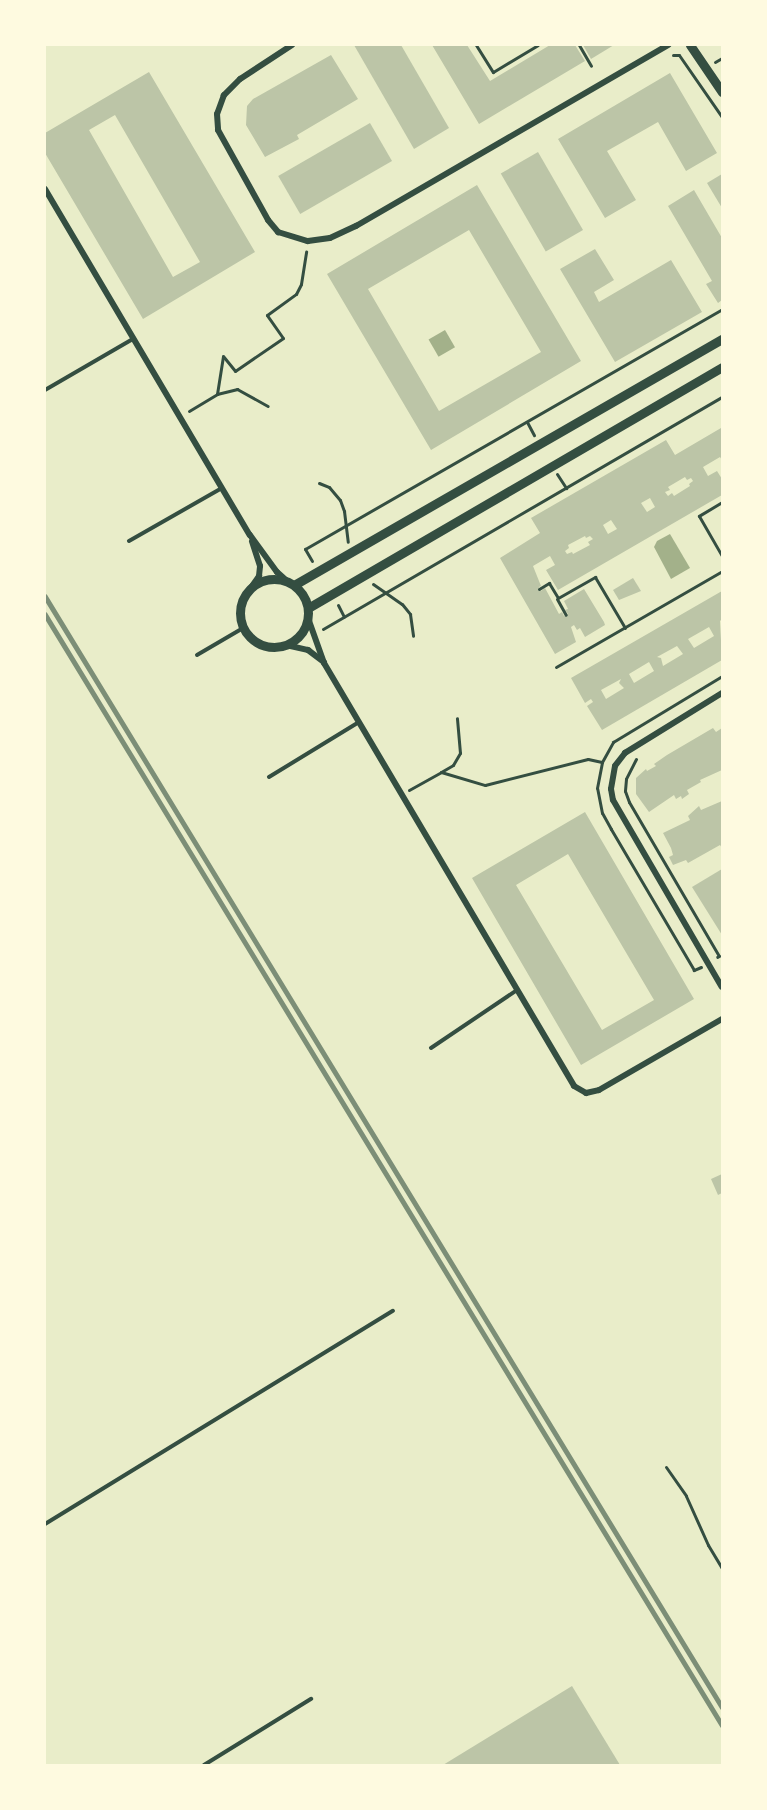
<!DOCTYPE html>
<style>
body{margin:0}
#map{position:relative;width:767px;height:1810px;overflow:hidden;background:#e9edc9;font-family:Inter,sans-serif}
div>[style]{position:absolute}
.water>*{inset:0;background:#a3b18a;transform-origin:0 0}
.building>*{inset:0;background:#bcc5a7;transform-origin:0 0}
.path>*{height:3px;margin:-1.5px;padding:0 1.5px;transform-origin:1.5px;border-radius:1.5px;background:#344e41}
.service>*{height:4px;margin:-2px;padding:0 2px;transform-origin:2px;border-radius:2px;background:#344e41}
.minor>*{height:6px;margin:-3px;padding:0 3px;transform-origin:3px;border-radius:3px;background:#344e41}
.tertiary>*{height:9px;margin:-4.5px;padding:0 4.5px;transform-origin:4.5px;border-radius:4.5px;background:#344e41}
.tertiary>.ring{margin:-4.5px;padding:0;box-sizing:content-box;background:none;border:9px solid #344e41;border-radius:50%}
.rail>*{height:4.5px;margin:-2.25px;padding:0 2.25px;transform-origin:2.25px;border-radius:2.25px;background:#7c8e77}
span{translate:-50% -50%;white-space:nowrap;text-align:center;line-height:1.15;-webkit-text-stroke:4.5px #fefae0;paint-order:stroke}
.frame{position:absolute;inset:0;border:46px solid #fefae0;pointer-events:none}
</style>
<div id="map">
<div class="water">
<div style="left:445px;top:330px;width:20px;height:19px;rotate:60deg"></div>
<div style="clip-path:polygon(670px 534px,690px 568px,671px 579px,654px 547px,657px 541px)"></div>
</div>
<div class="building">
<div style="clip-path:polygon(354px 45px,401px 45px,449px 128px,414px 149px)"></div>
<div style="clip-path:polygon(432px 45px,467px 45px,490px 81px,550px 45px,575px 45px,585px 61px,479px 124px)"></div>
<div style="clip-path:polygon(583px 45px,614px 45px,591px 59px)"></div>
<div style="clip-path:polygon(331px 55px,358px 99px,297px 135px,299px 139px,265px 157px,246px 125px,247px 106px,253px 99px)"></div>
<div style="clip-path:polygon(evenodd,149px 72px,255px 252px,143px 319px,45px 153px,45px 133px,149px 72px,115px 115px,200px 262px,173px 277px,89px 130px,115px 115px)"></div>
<div style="clip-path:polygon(670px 73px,717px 153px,686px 171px,658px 122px,607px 151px,636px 200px,605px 218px,558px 139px)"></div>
<div style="left:370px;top:123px;width:44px;height:106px;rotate:60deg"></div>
<div style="left:538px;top:152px;width:90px;height:43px;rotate:60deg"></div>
<div style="clip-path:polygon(722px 174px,722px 208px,707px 183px)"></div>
<div style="clip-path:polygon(evenodd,477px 185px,581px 361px,431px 450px,327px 274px,477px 185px,469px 230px,541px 352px,439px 411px,368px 289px,469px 230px)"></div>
<div style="clip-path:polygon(694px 190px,722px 238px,722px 300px,718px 303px,706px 284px,712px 281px,668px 206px)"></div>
<div style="clip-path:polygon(595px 249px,614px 280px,594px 292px,599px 302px,671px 260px,702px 312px,615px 362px,560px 269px)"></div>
<div style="clip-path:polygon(evenodd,721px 428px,722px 460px,720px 457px,703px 467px,708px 476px,717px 471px,722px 479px,722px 495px,558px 590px,546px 570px,555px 565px,550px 556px,533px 566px,541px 586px,539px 587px,541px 591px,545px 588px,559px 614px,562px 612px,564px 616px,568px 614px,565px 610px,568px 609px,564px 601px,584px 589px,604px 622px,605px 625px,585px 637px,580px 628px,577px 630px,574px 625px,571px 627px,576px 642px,555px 654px,500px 558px,540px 533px,531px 518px,666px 440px,675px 455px,721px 428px,685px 477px,687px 480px,691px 478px,693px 481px,689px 484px,690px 486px,674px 496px,672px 493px,668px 496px,665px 492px,670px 490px,668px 487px,685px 477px,721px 428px,650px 498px,655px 507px,647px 512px,641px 503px,650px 498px,721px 428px,611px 520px,617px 529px,608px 534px,603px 525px,611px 520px,721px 428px,585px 536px,586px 538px,590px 536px,593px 539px,588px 542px,590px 545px,573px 554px,572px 552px,567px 554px,565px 551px,569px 548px,568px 545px,585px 536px)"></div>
<div style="clip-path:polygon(633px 578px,641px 591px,619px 600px,613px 590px)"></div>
<div style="clip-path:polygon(evenodd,722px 591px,722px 619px,720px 621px,722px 660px,602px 730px,587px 706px,593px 702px,591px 699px,585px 703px,571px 678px,722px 591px,709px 627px,714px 636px,694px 648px,688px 639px,709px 627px,722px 591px,677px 646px,683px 654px,663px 666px,661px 658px,657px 657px,677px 646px,722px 591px,649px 662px,654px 671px,634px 683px,629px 674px,649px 662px,722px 591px,621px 679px,619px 683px,624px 688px,606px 699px,601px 690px,621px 679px)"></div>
<div style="clip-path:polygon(713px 728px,716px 732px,722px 728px,722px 770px,700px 780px,701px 782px,687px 790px,689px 794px,682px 799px,681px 796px,676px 799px,674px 795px,649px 812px,636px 794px,636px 778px,646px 769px,647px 771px,656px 766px,654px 764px,667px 755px)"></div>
<div style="clip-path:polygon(722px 801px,722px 848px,720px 845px,688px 863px,686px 860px,673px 865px,669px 857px,673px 855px,671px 848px,663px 833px,690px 820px,688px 816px,699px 806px,701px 810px)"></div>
<div style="clip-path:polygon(evenodd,585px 812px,694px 999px,581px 1065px,472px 878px,585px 812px,568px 854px,654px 1000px,602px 1030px,516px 885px,568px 854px)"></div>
<div style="clip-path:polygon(722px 869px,722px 935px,692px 887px)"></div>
<div style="clip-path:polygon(722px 1174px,722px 1193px,718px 1195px,711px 1179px)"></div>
<div style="clip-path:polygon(572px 1686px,620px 1765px,443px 1765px)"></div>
</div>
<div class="path">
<div style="left:476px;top:45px;width:32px;rotate:58deg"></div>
<div style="left:493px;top:72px;width:52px;rotate:-31deg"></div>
<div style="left:579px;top:45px;width:24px;rotate:60deg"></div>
<div style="left:673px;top:55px;width:6px"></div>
<div style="left:679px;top:55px;width:75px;rotate:55.3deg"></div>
<div style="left:715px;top:62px;width:8px;rotate:-30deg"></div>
<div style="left:217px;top:394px;width:21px;rotate:-14deg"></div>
<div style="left:237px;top:389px;width:35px;rotate:29deg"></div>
<div style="left:189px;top:411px;width:33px;rotate:-31deg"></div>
<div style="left:217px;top:394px;width:38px;rotate:-81deg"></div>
<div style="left:223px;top:356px;width:19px;rotate:51deg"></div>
<div style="left:235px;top:371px;width:58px;rotate:-34.5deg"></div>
<div style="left:283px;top:338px;width:28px;rotate:-125deg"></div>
<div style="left:267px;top:315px;width:36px;rotate:-36deg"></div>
<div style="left:296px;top:294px;width:11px;rotate:-63deg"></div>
<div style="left:301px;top:284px;width:33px;rotate:-81deg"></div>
<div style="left:527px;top:422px;width:15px;rotate:62deg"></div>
<div style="left:557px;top:474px;width:17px;rotate:57deg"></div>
<div style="left:319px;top:483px;width:11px;rotate:22deg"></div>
<div style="left:329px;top:487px;width:17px;rotate:50deg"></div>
<div style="left:340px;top:500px;width:12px;rotate:70deg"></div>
<div style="left:344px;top:511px;width:31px;rotate:83deg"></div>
<div style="left:722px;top:502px;width:27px;rotate:149deg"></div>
<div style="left:699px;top:516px;width:46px;rotate:60.1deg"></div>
<div style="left:312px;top:561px;width:14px;rotate:-120deg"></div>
<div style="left:305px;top:549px;width:481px;rotate:-29.9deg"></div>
<div style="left:373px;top:584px;width:35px;rotate:35deg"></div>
<div style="left:402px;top:604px;width:13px;rotate:51deg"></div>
<div style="left:410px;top:614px;width:22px;rotate:82deg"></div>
<div style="left:539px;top:589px;width:12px;rotate:-31deg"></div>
<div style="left:549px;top:583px;width:17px;rotate:59deg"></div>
<div style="left:558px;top:598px;width:43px;rotate:-29.6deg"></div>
<div style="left:595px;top:577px;width:59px;rotate:59.5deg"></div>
<div style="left:557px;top:599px;width:18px;rotate:61deg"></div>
<div style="left:338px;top:605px;width:13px;rotate:63deg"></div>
<div style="left:323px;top:629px;width:462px;rotate:-30.2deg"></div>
<div style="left:556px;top:667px;width:192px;rotate:-30deg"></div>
<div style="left:636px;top:759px;width:22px;rotate:117deg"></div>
<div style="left:626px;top:779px;width:12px;rotate:95deg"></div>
<div style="left:625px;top:791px;width:12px;rotate:70deg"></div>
<div style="left:629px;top:802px;width:178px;rotate:59.7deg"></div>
<div style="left:719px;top:956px;width:2px;rotate:153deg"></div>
<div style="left:441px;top:772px;width:14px;rotate:-30deg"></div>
<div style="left:453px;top:765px;width:14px;rotate:-60deg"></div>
<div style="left:460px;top:753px;width:35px;rotate:-95deg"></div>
<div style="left:409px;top:790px;width:37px;rotate:-29deg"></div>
<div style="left:441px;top:772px;width:46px;rotate:16.5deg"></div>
<div style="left:485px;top:785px;width:106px;rotate:-14.2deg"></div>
<div style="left:588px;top:759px;width:14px;rotate:12deg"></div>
<div style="left:701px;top:967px;width:8px;rotate:157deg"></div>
<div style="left:694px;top:970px;width:164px;rotate:-120.5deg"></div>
<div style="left:611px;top:829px;width:18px;rotate:-119deg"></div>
<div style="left:602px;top:813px;width:25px;rotate:-101deg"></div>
<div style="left:597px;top:788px;width:26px;rotate:-79deg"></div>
<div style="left:602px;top:762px;width:23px;rotate:-61deg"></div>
<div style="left:613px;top:742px;width:127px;rotate:-31.2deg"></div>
<div style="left:666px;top:1467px;width:35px;rotate:55deg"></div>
<div style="left:686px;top:1496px;width:54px;rotate:65.8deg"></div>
<div style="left:708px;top:1545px;width:27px;rotate:59deg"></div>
</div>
<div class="service">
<div style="left:45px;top:390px;width:102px;rotate:-30.1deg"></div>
<div style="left:129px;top:541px;width:107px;rotate:-29.7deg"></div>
<div style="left:197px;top:655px;width:53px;rotate:-30.4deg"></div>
<div style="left:269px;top:777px;width:105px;rotate:-31.4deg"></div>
<div style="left:431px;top:1048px;width:104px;rotate:-34deg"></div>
<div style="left:45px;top:1524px;width:408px;rotate:-31.5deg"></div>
<div style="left:204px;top:1765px;width:126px;rotate:-31.7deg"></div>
</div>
<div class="minor">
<div style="left:292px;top:45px;width:62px;rotate:146.8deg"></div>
<div style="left:240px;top:79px;width:23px;rotate:135deg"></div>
<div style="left:224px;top:95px;width:20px;rotate:110deg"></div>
<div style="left:217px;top:114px;width:16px;rotate:86deg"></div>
<div style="left:218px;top:130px;width:103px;rotate:60.9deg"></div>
<div style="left:268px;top:220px;width:16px;rotate:50deg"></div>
<div style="left:278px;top:232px;width:31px;rotate:17deg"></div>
<div style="left:308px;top:241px;width:22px;rotate:-8deg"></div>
<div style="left:330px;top:238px;width:29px;rotate:-25deg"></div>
<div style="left:356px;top:226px;width:361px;rotate:-30.1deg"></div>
<div style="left:45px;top:189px;width:402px;rotate:59.4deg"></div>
<div style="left:250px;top:535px;width:46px;rotate:53.9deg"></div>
<div style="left:277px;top:572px;width:15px;rotate:42deg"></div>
<div style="left:250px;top:589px;width:16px;rotate:-55deg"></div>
<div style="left:259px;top:576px;width:10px;rotate:-84deg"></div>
<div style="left:260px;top:566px;width:26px;rotate:-108deg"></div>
<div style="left:308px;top:618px;width:48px;rotate:70.4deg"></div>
<div style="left:324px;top:663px;width:491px;rotate:59.4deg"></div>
<div style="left:574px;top:1086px;width:14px;rotate:30deg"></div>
<div style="left:586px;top:1093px;width:13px;rotate:-13deg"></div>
<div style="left:599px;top:1090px;width:142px;rotate:-30deg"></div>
<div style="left:286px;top:645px;width:23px;rotate:13deg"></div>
<div style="left:308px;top:650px;width:20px;rotate:37deg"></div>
<div style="left:722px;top:693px;width:114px;rotate:148.3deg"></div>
<div style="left:625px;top:753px;width:16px;rotate:128deg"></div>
<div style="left:615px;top:766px;width:23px;rotate:100deg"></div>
<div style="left:611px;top:789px;width:11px;rotate:80deg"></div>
<div style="left:613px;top:800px;width:216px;rotate:59.8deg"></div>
</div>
<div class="tertiary">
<div style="left:690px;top:45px;width:57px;rotate:55.8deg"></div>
<div class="ring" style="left:240px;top:579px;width:59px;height:59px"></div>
<div style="left:294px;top:585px;width:494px;rotate:-29.9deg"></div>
<div style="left:308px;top:608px;width:479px;rotate:-30.2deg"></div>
</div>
<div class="rail">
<div style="left:45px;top:596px;width:1301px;rotate:58.64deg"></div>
<div style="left:45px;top:614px;width:1301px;rotate:58.64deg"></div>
</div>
<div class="frame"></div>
</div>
